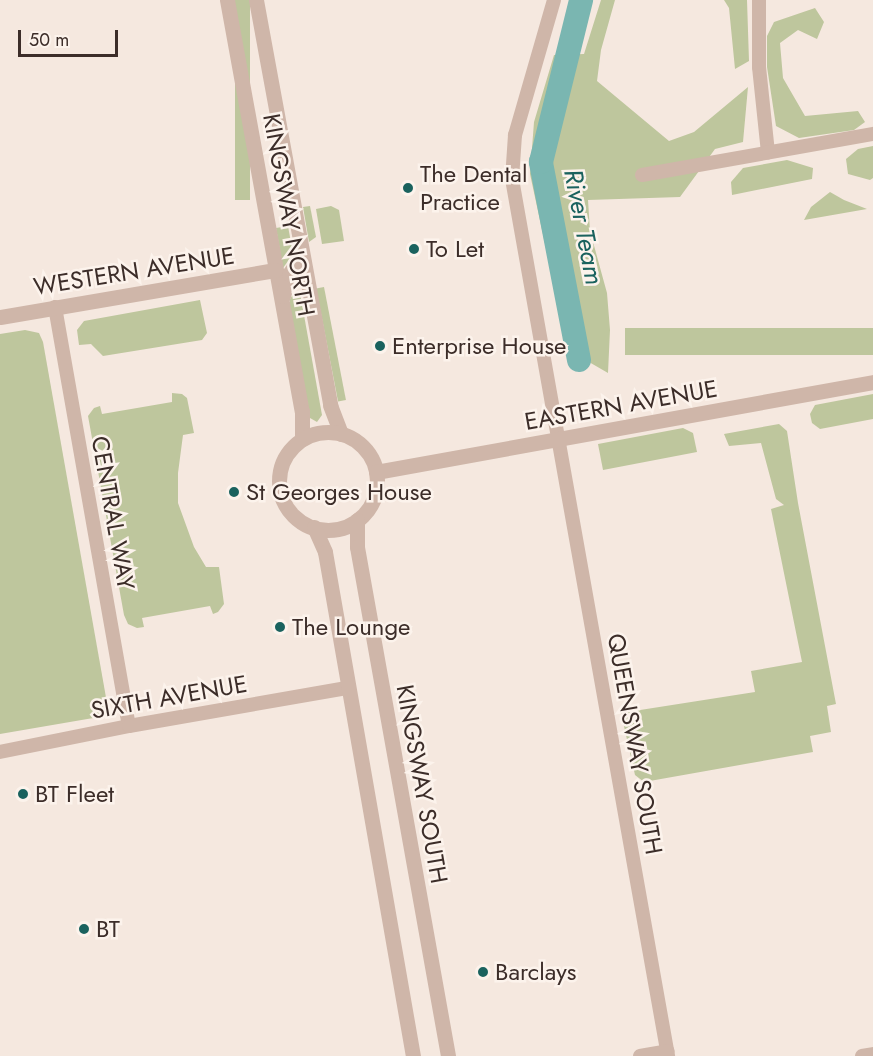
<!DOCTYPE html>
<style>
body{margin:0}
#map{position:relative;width:873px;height:1056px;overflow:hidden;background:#f5e8df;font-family:Jost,sans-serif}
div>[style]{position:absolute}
.green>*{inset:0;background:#bec69d;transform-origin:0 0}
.river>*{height:24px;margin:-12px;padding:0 12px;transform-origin:12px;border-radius:12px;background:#7ab6b1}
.minor>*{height:14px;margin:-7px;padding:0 7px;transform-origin:7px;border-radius:7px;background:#cfb6a9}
.tertiary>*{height:15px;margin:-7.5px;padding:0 7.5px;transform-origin:7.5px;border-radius:7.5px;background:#cfb6a9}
.tertiary>.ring{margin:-7.5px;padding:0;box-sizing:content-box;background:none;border:15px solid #cfb6a9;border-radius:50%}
.dots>*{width:16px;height:16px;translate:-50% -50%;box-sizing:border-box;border:3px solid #fcf3ec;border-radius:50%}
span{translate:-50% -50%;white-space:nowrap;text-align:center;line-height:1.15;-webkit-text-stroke:5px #fcf3ec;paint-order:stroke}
.poi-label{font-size:24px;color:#3c2d29}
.left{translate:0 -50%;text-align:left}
.street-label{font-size:24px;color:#3c2d29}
.water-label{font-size:26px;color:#1a625e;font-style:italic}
.scale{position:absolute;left:18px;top:30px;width:100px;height:27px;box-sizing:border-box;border:3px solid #3c2d29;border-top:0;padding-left:8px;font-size:18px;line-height:21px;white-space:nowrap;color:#3c2d29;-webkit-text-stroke:4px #fcf3ec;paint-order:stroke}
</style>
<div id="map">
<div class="green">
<div style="left:235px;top:0;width:15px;height:200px"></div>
<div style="clip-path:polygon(601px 0,615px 0,601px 50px,597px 81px,669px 141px,694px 132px,748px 87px,743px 142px,715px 149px,680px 197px,588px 200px,590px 231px,607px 293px,610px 330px,608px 373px,589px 362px,559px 309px,530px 174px,534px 122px,554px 55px,584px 54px)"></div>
<div style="clip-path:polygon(724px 0,747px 0,749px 61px,735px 69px,729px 8px)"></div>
<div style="clip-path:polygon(815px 8px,824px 22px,817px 39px,798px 30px,780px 43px,783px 78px,805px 116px,858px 111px,865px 122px,854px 130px,799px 138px,776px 126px,767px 67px,767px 36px,774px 22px)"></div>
<div style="clip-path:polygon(873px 146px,873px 178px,870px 180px,848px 174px,846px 159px,858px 149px)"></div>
<div style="clip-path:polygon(787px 160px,813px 168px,812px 179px,732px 195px,731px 182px,743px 168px)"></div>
<div style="clip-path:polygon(830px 192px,844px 200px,867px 209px,804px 220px,811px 207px)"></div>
<div style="clip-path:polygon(310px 206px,316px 237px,309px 242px,303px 207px)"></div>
<div style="clip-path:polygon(331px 206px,339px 210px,344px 241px,322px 244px,316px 209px)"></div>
<div style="clip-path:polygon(288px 226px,293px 254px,283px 268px,276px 228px)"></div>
<div style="left:324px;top:287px;width:115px;height:8px;rotate:79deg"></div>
<div style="clip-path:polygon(294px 293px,300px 293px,322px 415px,317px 422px,310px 418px,290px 307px,290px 299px)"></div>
<div style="clip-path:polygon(200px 300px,207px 333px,202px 340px,103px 356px,91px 344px,79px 345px,77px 330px,84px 321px)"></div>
<div style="left:873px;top:328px;width:27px;height:248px;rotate:90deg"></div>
<div style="clip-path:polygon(25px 330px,39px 333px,43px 342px,107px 703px,99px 717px,0 734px,0 334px)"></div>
<div style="clip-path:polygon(172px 393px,182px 394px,187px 398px,194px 433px,183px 435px,178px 473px,178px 503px,194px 547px,206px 567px,219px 567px,224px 604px,218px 612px,213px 614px,210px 606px,142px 618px,144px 627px,137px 628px,128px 624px,124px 615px,88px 416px,94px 408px,100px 406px,102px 414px,172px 402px)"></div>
<div style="clip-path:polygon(873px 394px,873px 419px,820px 429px,812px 423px,810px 414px,815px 405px)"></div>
<div style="clip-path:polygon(779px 424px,787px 431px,798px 503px,836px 704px,827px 706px,831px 732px,810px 736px,813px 752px,644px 782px,635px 775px,621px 713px,755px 692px,751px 671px,802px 662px,771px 509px,784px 505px,776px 499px,761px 443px,729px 446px,724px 434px)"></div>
<div style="clip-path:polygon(683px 428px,693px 433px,697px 452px,603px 470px,598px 444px)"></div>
</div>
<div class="river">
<div style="left:579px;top:360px;width:202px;rotate:-100.9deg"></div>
<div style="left:541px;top:162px;width:167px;rotate:-76.1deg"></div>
</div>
<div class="minor">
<div style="left:554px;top:0;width:141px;rotate:106.1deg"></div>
<div style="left:515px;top:135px;width:44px;rotate:93.9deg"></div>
<div style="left:512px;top:179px;width:891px;rotate:79.91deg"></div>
<div style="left:759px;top:0;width:67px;rotate:90deg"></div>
<div style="left:759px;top:67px;width:86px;rotate:84deg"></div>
<div style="left:642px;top:175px;width:235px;rotate:-10.1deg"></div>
<div style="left:55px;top:307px;width:425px;rotate:80deg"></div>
<div style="left:0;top:752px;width:132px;rotate:-11.4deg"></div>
<div style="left:129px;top:726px;width:221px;rotate:-9.9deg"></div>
<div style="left:640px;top:1056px;width:28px;rotate:-10deg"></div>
<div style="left:862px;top:1056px;width:11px;rotate:-10deg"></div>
</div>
<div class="tertiary">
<div style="left:227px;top:0;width:418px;rotate:79.7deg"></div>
<div style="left:302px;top:411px;width:28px;rotate:90deg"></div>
<div style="left:256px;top:0;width:412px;rotate:79.6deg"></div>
<div style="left:330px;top:405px;width:31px;rotate:69deg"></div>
<div style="left:283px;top:296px;width:23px;rotate:-75deg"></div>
<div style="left:289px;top:274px;width:12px;rotate:-55deg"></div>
<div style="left:296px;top:264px;width:8px;rotate:-23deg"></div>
<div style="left:0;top:317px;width:279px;rotate:-9.7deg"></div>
<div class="ring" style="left:279px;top:432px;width:83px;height:83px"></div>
<div style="left:376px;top:472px;width:505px;rotate:-10.26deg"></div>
<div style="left:357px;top:520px;width:27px;rotate:90deg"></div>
<div style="left:357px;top:547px;width:517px;rotate:79.86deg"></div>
<div style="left:314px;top:527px;width:27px;rotate:66deg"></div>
<div style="left:325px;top:552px;width:512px;rotate:80.1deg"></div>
</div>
<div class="dots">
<div style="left:408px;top:188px;background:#1a625e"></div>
<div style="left:414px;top:249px;background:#1a625e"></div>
<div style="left:380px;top:346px;background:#1a625e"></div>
<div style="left:234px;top:492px;background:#1a625e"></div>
<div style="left:280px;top:627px;background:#1a625e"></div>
<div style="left:23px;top:794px;background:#1a625e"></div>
<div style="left:84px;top:929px;background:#1a625e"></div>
<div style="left:483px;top:972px;background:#1a625e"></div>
</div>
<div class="poi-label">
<span class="left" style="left:420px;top:188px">The Dental<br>Practice</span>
<span class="left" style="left:426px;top:249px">To Let</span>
<span class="left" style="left:392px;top:346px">Enterprise House</span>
<span class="left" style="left:246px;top:492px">St Georges House</span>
<span class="left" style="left:292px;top:627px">The Lounge</span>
<span class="left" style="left:35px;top:794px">BT Fleet</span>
<span class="left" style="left:96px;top:929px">BT</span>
<span class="left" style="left:495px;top:972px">Barclays</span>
</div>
<div class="street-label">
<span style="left:289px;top:215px;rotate:80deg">KINGSWAY NORTH</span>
<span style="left:134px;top:271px;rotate:-9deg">WESTERN AVENUE</span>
<span style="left:621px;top:405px;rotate:-10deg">EASTERN AVENUE</span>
<span style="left:113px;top:513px;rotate:80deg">CENTRAL WAY</span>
<span style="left:169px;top:697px;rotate:-10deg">SIXTH AVENUE</span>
<span style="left:635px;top:744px;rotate:80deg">QUEENSWAY SOUTH</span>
<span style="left:422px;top:784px;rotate:80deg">KINGSWAY SOUTH</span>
</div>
<div class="water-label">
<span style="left:583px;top:227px;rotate:79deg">River Team</span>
</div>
<div class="scale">50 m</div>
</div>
